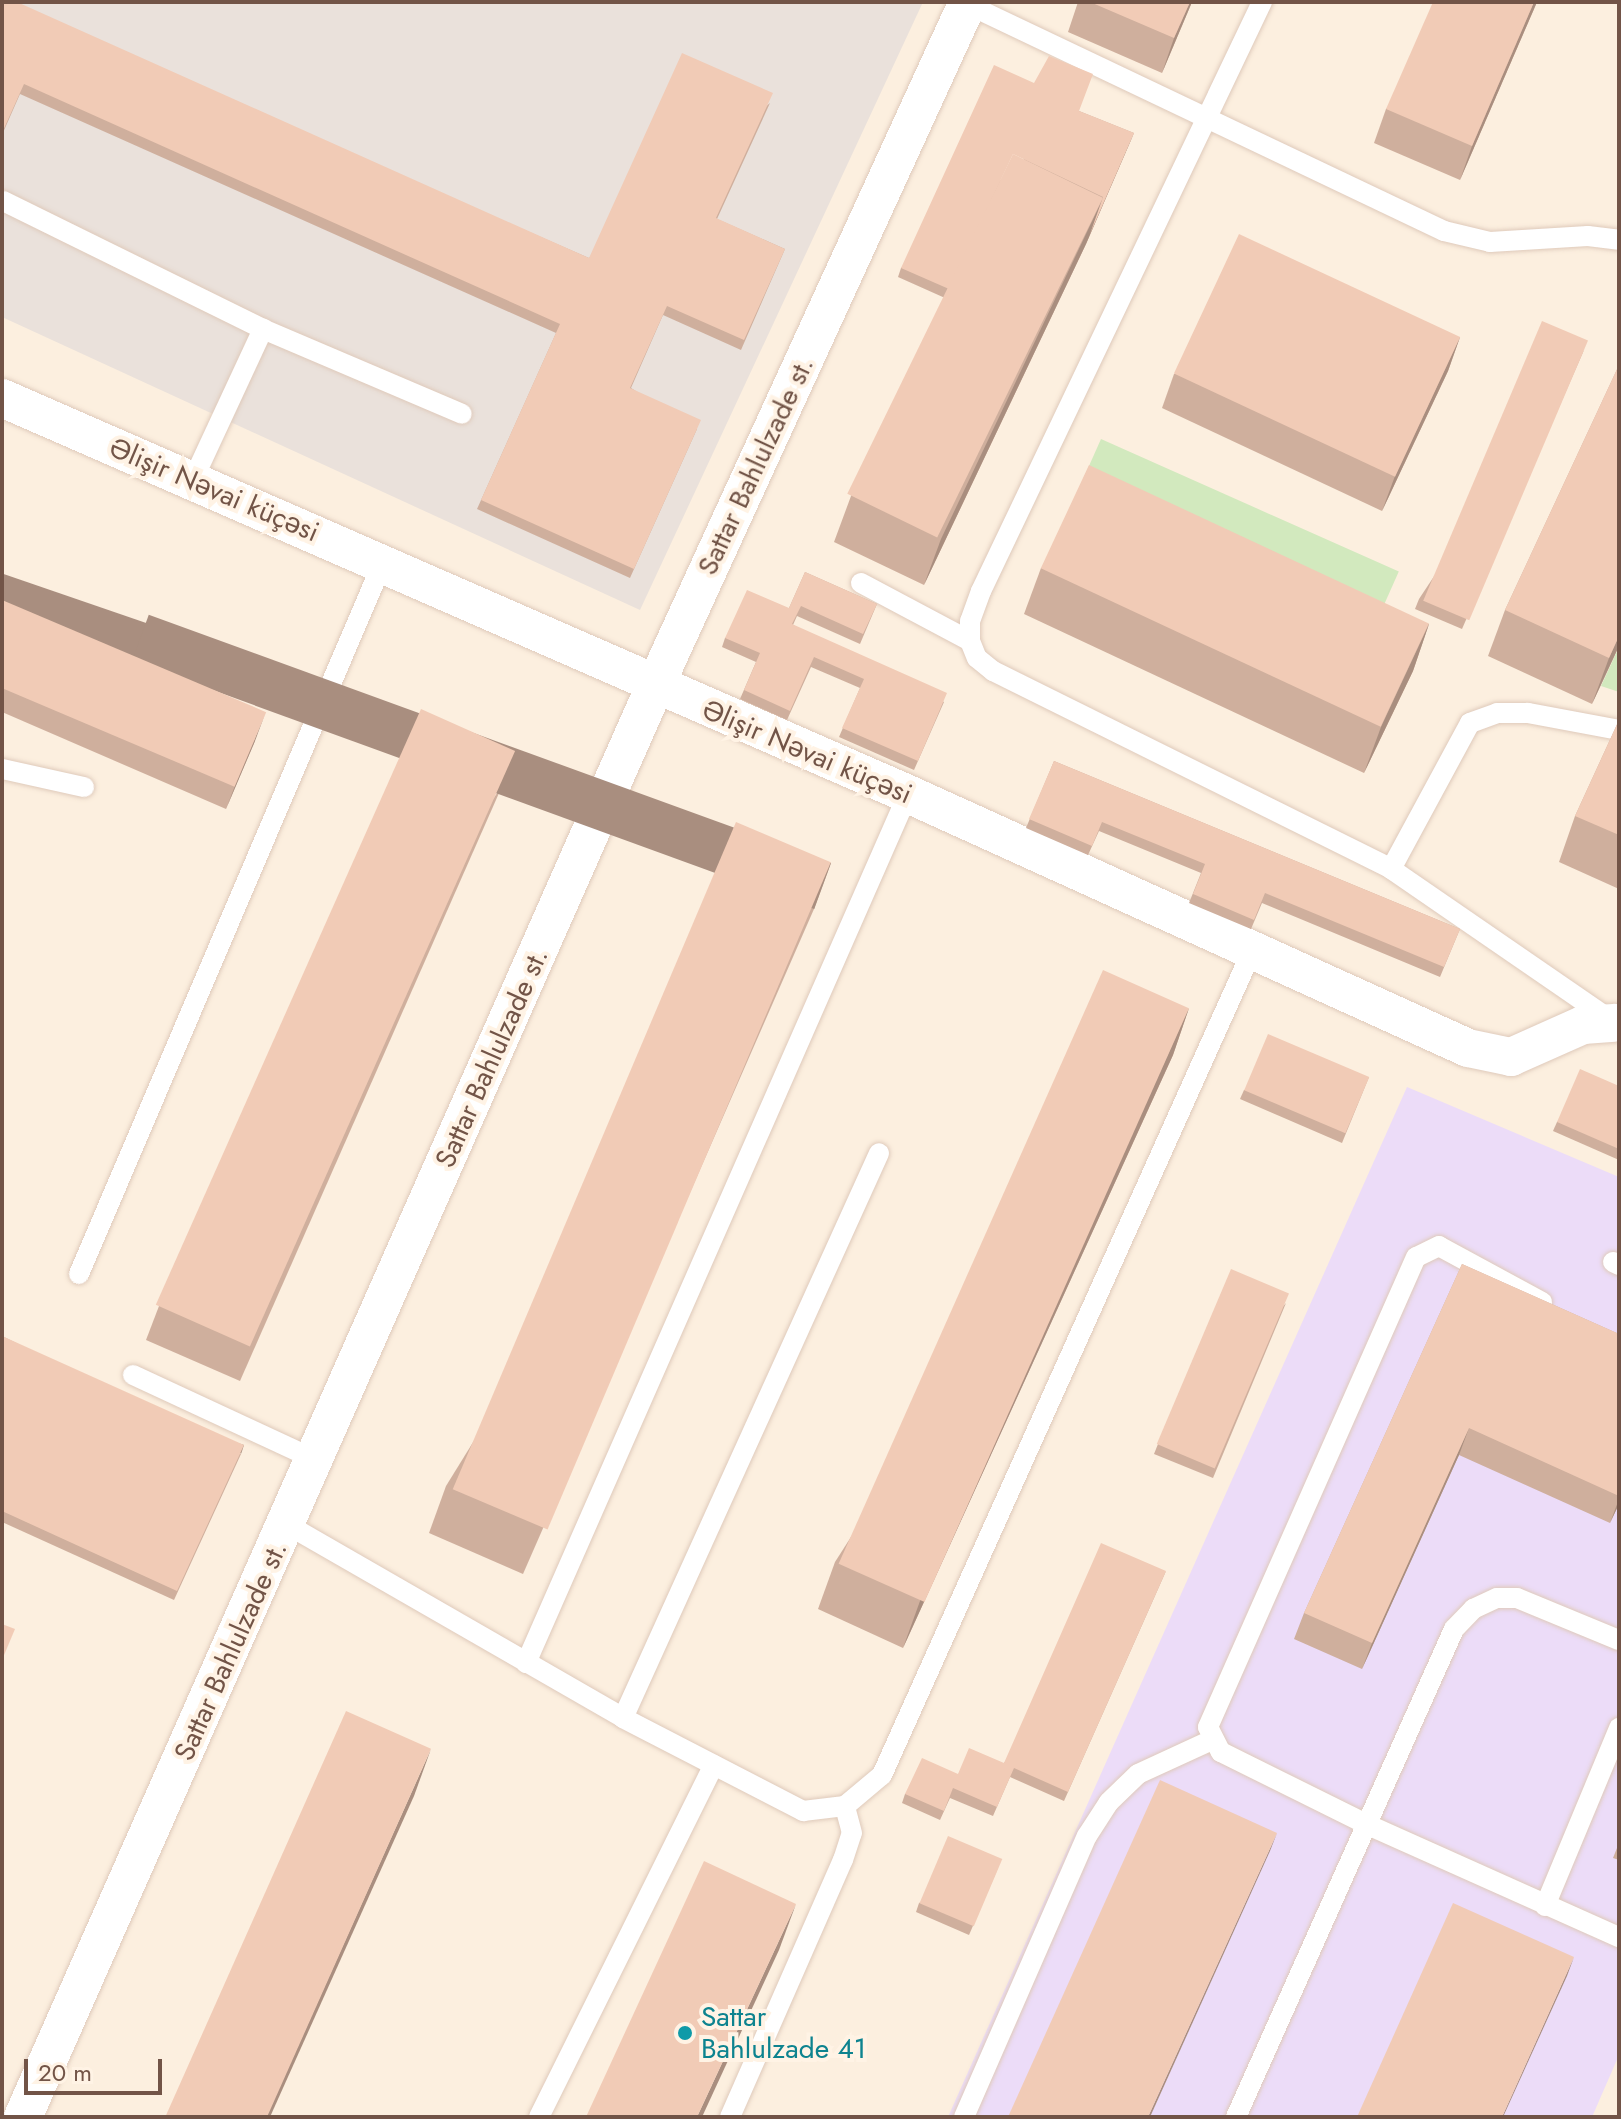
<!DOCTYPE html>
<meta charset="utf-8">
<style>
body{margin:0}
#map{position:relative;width:1621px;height:2119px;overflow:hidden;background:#fcefdf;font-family:Jost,sans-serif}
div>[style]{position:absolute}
.industrial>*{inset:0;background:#eae1db}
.education>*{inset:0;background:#ecdcf8}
.green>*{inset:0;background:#d2e9be;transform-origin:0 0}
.roads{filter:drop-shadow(0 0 2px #dfcabb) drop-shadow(0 0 2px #dfcabb)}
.service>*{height:20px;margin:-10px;padding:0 10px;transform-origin:10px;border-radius:10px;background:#fff}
.minor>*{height:38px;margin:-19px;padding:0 19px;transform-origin:19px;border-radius:19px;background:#fff}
.wall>*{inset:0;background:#cfaf9d}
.shaded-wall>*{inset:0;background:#a98e7f;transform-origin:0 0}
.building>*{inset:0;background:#f1cbb6;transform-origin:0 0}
.dots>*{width:22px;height:22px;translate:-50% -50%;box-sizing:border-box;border:4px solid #fff3e5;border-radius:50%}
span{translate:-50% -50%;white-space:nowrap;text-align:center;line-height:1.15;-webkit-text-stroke:8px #fff3e5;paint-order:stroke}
.street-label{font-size:28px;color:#725447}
.culture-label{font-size:28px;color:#0d838f}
.left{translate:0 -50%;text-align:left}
.frame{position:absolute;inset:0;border:4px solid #725447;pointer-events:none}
.scale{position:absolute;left:24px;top:2059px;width:138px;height:36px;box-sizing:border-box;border:4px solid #725447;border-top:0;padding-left:10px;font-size:24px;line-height:28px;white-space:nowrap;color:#725447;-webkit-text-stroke:6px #fff3e5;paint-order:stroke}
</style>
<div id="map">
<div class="industrial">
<div style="clip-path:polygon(2px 2px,923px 2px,640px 610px,2px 317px)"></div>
</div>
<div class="education">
<div style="clip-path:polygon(1407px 1087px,1619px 1177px,1619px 2055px,1592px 2117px,948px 2117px)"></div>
</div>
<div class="green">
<div style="left:1101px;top:439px;width:326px;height:78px;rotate:24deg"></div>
<div style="clip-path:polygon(1619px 647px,1619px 692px,1601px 686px)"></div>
</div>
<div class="roads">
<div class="service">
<div style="left:1262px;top:2px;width:653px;rotate:115.5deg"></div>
<div style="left:981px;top:591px;width:32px;rotate:110deg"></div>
<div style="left:970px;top:621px;width:20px;rotate:90deg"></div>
<div style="left:970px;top:641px;width:18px;rotate:68deg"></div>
<div style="left:977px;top:658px;width:21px;rotate:39deg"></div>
<div style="left:993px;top:671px;width:445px;rotate:26.4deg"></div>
<div style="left:1391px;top:869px;width:268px;rotate:34.5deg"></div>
<div style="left:967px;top:4px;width:528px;rotate:25.45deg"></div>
<div style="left:1444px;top:231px;width:47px;rotate:13.4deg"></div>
<div style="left:1490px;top:242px;width:98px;rotate:-3.5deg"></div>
<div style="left:1588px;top:236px;width:31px;rotate:7deg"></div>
<div style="left:3px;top:201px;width:290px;rotate:26.2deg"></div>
<div style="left:263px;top:329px;width:216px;rotate:23.1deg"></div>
<div style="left:192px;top:482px;width:169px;rotate:-65.1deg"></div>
<div style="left:861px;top:583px;width:123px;rotate:28deg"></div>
<div style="left:2px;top:769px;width:84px;rotate:12.4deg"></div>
<div style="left:1391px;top:869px;width:166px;rotate:-61.6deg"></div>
<div style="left:1470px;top:723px;width:29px;rotate:-20deg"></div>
<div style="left:1497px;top:713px;width:31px"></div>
<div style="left:1528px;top:713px;width:93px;rotate:10.6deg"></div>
<div style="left:1613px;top:1262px;width:7px;rotate:27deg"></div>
<div style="left:79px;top:1274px;width:774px;rotate:-66.88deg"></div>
<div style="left:1542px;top:1302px;width:117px;rotate:-151.5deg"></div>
<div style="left:1439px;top:1246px;width:25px;rotate:154deg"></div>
<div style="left:1416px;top:1257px;width:514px;rotate:113.87deg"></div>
<div style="left:1208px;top:1727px;width:28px;rotate:63deg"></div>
<div style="left:1221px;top:1752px;width:162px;rotate:26.4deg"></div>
<div style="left:1366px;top:1824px;width:277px;rotate:24.1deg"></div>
<div style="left:133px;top:1375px;width:202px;rotate:24.9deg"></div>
<div style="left:288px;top:1525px;width:387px;rotate:29.9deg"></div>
<div style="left:623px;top:1718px;width:203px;rotate:27.3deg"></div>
<div style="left:803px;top:1811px;width:42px;rotate:-6.8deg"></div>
<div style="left:845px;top:1806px;width:48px;rotate:-40deg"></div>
<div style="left:882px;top:1775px;width:903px;rotate:-65.82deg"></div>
<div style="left:526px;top:1663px;width:949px;rotate:-66.27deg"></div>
<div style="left:623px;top:1718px;width:620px;rotate:-65.62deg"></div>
<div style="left:1545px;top:1906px;width:193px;rotate:-67.4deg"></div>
<div style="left:539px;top:2117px;width:393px;rotate:-63.6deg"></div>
<div style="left:730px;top:2117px;width:281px;rotate:-66.3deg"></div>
<div style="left:843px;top:1860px;width:28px;rotate:-72deg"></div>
<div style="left:852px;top:1833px;width:28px;rotate:-105deg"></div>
<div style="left:964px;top:2117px;width:307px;rotate:-66.4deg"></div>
<div style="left:1087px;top:1836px;width:40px;rotate:-57.1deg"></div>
<div style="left:1109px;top:1802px;width:40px;rotate:-44deg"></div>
<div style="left:1138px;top:1774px;width:81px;rotate:-24.7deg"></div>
<div style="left:1236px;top:2117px;width:534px;rotate:-65.93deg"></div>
<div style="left:1454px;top:1629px;width:28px;rotate:-46deg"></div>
<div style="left:1473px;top:1609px;width:26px;rotate:-25deg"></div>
<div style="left:1497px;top:1598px;width:20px"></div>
<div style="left:1517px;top:1598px;width:110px;rotate:22.4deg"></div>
</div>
<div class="minor">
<div style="left:2px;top:398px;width:989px;rotate:23.61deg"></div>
<div style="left:908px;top:794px;width:615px;rotate:24.4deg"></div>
<div style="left:1468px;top:1048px;width:44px;rotate:11.8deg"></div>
<div style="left:1511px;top:1057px;width:79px;rotate:-24deg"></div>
<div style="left:1583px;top:1025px;width:31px;rotate:-4deg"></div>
<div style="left:23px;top:2117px;width:1564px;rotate:-66.17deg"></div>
<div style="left:655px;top:686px;width:752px;rotate:-65.41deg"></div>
</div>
</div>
<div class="wall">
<div style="clip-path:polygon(2px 2px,589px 258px,770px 103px,717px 219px,785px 249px,741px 350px,663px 315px,631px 388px,697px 429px,630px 578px,477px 509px,556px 333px,20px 94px,2px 135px)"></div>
<div style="clip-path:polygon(1078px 2px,1192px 2px,1162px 73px,1068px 32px)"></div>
<div style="clip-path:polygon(1537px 2px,1460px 180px,1374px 143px,1386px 109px)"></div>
<div style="clip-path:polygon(1079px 111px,1134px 133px,1086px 244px,924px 585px,834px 542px,851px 496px,945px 298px,898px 277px,901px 268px)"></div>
<div style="clip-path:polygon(1460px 337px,1448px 371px,1382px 511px,1162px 408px,1174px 374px)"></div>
<div style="clip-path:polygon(1584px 350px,1462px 629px,1415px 609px,1419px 599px)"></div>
<div style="clip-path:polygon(1619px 365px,1619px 646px,1592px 704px,1488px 656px,1505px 610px)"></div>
<div style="clip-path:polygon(1041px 568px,1429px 624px,1413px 671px,1364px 773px,1024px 614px)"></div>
<div style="clip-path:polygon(805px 572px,877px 604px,860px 644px,797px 616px,793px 625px,944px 702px,914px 770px,839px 737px,860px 688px,811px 667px,787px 720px,740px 699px,756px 662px,722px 647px,725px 638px,789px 608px)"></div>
<div style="clip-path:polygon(2px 600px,255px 741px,226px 809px,2px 712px)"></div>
<div style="clip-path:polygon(1619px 720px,1619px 889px,1559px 862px,1575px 816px)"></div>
<div style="clip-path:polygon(1054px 761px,1460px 929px,1440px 977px,1262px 903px,1251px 929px,1189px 903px,1201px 873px,1099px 831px,1088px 855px,1026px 828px)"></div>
<div style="clip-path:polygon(503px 784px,240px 1381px,146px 1340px,159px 1306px)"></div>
<div style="clip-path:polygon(831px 863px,814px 909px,523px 1574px,429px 1533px,446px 1486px)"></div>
<div style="clip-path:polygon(1189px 1008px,1173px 1055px,903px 1648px,818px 1609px,835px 1562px)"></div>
<div style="clip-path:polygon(1369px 1077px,1342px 1143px,1240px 1099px,1244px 1090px)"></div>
<div style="clip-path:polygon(1619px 1086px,1619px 1160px,1553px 1131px,1557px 1122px)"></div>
<div style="clip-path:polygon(1462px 1264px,1619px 1334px,1619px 1504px,1610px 1523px,1459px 1455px,1362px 1669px,1294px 1639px,1304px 1613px)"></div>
<div style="clip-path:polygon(1286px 1303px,1213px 1478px,1154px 1454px,1158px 1444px)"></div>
<div style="clip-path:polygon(2px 1336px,241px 1454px,174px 1600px,2px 1522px)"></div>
<div style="clip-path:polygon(1166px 1571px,1064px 1801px,1010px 1777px,993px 1816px,950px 1798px,940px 1820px,902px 1803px,905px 1794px,958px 1774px,1004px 1763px)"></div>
<div style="clip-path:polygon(1619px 1843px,1619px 1860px,1613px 1858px)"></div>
<div style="clip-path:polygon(998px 1868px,969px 1935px,916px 1912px,919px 1903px)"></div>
</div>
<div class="shaded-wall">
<div style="clip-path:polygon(1190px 2px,1192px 2px,1162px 73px,1174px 38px)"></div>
<div style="clip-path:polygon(1534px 2px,1537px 2px,1460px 180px,1472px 146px)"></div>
<div style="clip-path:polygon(1134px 133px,1086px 244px,924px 585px,941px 539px)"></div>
<div style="clip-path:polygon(1460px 337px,1448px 371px,1382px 511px,1395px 476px)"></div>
<div style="clip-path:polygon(1429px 624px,1413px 671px,1364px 773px,1381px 727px)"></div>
<div style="clip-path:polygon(1619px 636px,1619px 646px,1592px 704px,1609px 658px)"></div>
<div style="clip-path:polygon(265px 714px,255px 741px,226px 809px,236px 783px)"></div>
<div style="left:515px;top:750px;width:36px;height:652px;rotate:109deg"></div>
<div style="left:831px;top:863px;width:49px;height:726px;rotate:110deg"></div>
<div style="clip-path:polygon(1189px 1008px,1173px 1055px,903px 1648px,920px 1601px)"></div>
<div style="clip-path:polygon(1469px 1428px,1459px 1455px,1362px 1669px,1372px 1643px)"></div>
<div style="left:244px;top:1445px;width:9px;height:161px;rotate:108deg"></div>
<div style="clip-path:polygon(1619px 1499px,1619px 1504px,1610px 1523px)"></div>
<div style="clip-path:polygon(431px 1749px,414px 1796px,270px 2117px,266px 2117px)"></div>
<div style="clip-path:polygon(1277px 1833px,1270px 1851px,1150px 2117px,1148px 2117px)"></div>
<div style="clip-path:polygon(796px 1904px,779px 1950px,702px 2117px,697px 2117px)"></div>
<div style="clip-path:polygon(1574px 1957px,1567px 1976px,1503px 2117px,1502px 2117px)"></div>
</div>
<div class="building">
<div style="clip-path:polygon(2px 2px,17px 2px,589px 258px,682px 53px,773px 93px,716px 218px,785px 249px,744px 340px,667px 306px,630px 388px,701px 420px,634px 569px,481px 500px,560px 324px,24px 84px,2px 133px)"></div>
<div style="clip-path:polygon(1090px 2px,1190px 2px,1174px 38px)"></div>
<div style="clip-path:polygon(1433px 2px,1534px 2px,1472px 146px,1386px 109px)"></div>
<div style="clip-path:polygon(1049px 56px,1093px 74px,1079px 111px,1134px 133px,1090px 234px,1103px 197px,1013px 154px,949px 289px,901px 268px,994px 65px,1034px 83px)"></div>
<div style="left:1013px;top:154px;width:100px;height:378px;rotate:26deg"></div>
<div style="left:1239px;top:234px;width:244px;height:154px;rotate:25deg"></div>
<div style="left:1542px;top:321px;width:50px;height:304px;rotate:23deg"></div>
<div style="clip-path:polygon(1619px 365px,1619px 636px,1609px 658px,1505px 610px)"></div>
<div style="left:1089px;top:465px;width:375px;height:114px;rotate:25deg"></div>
<div style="clip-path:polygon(805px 572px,877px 604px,863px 634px,801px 606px,792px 624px,947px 693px,918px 761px,842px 728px,864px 679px,814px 657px,790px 711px,744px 690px,760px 653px,725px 638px,747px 590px,789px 608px)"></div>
<div style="left:2px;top:600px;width:287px;height:81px;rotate:23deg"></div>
<div style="left:421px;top:709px;width:103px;height:652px;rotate:24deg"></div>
<div style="clip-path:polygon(1619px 720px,1619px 835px,1575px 816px)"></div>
<div style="clip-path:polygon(1054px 761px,1460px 929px,1444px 967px,1265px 893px,1254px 920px,1193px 894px,1205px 864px,1102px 822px,1092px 846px,1029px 819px)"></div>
<div style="left:736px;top:822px;width:103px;height:725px;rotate:23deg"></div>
<div style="left:1103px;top:970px;width:94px;height:650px;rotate:24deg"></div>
<div style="left:1268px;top:1034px;width:110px;height:61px;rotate:23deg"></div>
<div style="clip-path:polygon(1580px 1069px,1619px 1086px,1619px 1149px,1557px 1122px)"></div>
<div style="clip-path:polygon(1462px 1264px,1619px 1334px,1619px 1496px,1469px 1428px,1372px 1643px,1304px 1613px)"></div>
<div style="left:1231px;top:1269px;width:63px;height:190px;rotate:23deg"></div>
<div style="clip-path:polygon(2px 1336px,244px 1445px,177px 1591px,2px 1511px)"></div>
<div style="clip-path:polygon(1101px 1543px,1166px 1571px,1068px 1792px,1014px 1768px,997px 1807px,953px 1788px,944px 1811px,905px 1794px,922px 1758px,958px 1774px,969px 1748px,1004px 1763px)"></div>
<div style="clip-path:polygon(2px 1624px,15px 1629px,2px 1660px)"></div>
<div style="left:346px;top:1711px;width:93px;height:445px;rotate:24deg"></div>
<div style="clip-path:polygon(1160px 1780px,1277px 1833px,1148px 2117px,1008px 2117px)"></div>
<div style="left:948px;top:1836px;width:59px;height:73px;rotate:23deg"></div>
<div style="clip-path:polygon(704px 1861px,796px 1904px,697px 2117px,586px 2117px)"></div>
<div style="clip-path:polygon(1453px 1903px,1574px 1957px,1502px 2117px,1357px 2117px)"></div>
</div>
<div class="dots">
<div style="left:685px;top:2033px;background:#0f9aa8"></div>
</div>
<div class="street-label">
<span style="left:756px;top:466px;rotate:-65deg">Sattar Bahlulzade st.</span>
<span style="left:214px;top:490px;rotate:23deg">Əlişir Nəvai küçəsi</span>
<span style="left:807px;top:752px;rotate:23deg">Əlişir Nəvai küçəsi</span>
<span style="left:492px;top:1058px;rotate:-66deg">Sattar Bahlulzade st.</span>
<span style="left:231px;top:1651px;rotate:-66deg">Sattar Bahlulzade st.</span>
</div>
<div class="culture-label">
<span class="left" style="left:701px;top:2033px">Sattar<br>Bahlulzade 41</span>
</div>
<div class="frame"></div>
<div class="scale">20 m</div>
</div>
